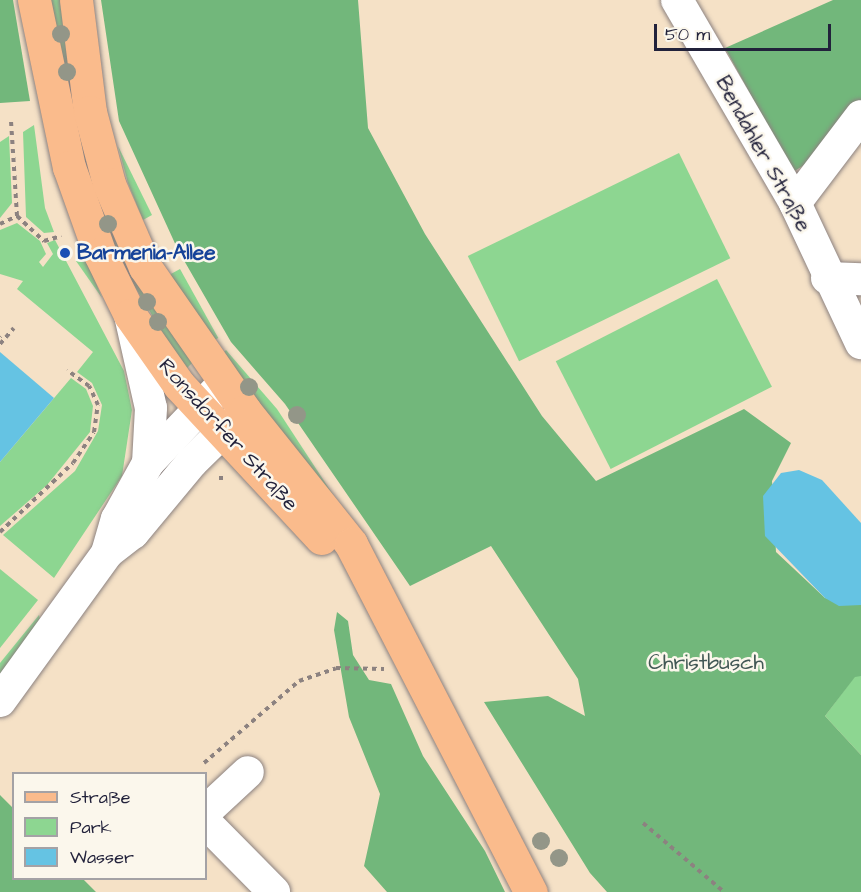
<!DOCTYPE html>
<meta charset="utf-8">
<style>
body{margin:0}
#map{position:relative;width:861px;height:892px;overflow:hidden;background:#f5e1c6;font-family:"Architects Daughter",sans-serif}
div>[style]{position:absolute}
.green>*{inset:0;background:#8dd691;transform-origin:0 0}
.forest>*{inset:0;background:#72b77b}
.water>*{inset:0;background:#65c3e3}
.path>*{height:4px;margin-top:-2px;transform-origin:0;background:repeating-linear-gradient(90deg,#8c8280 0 4.5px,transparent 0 9px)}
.roads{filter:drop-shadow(0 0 2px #8c8280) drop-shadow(0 0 2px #8c8280)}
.minor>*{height:32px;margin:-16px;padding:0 16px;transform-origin:16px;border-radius:16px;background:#fff}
.major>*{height:33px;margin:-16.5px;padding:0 16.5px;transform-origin:16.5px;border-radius:16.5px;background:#fabb8c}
.trees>*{width:18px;height:18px;margin:-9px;border-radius:50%;background:#939688}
.dots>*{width:16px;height:16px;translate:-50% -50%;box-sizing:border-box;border:3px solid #fbf7ec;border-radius:50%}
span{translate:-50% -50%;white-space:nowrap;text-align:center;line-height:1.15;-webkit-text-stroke:5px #fbf7ec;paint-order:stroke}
.street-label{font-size:21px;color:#22223b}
.transit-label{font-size:21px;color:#164399;font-weight:700}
.left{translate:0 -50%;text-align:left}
.park-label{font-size:21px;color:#425855}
.legend{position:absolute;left:12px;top:772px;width:195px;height:108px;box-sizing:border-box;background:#fbf7ec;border:2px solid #a4a2a5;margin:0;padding:8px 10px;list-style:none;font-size:18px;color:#22223b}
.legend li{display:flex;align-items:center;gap:12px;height:30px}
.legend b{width:30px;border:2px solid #a4a2a5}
.scale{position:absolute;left:654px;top:24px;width:177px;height:27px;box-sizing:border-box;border:3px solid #22223b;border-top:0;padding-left:8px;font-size:18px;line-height:21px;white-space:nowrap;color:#22223b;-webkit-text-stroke:4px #fbf7ec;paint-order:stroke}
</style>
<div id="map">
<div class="green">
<div style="clip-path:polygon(48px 0,60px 0,77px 97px,195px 360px,185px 370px,119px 260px,87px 179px)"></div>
<div style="clip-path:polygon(34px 125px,45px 208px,54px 232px,44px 233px,26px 217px,23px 132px)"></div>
<div style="clip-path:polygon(9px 136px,12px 203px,0 218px,0 142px)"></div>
<div style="clip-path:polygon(118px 146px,152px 215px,143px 220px,128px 183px)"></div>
<div style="left:679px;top:153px;width:117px;height:235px;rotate:64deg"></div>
<div style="clip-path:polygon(17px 223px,40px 241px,46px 254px,39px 262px,43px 267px,53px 254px,47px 243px,55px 240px,124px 371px,132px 410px,122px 476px,54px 578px,3px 535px,75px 471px,98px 431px,102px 405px,92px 383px,77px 372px,93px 352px,17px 289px,23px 281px,0 274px,0 230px)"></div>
<div style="clip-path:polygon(85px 256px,102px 298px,76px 261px)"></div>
<div style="left:180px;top:269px;width:79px;height:11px;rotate:61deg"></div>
<div style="left:717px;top:279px;width:121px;height:181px;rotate:63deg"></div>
<div style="clip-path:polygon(226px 350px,277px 409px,347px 516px,218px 358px)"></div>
<div style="clip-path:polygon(71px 378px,86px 389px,93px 406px,90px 432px,47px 485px,0 526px,0 462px)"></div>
<div style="clip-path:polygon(0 569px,38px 600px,0 648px)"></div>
<div style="clip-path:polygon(39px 615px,43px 631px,0 686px,0 663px)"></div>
<div style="clip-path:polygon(855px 676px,861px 676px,861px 755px,825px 716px)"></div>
</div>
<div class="forest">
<div style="clip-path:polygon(0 0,13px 0,30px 101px,0 103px)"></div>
<div style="clip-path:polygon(101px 0,358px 0,368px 128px,425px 234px,542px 416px,596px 481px,744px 409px,791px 443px,772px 481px,776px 552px,825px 598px,861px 605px,861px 676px,855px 677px,825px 716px,861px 755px,861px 892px,607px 892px,590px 873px,484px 702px,548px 696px,585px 716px,578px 679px,491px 546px,410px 586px,285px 404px,231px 342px,178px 250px,119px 121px)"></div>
<div style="clip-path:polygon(833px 0,861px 0,861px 144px,844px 127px,827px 151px,793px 172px,725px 48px)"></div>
<div style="clip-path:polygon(337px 612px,348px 621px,353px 655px,369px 680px,391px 684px,423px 756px,485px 851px,505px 892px,387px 892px,364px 866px,380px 794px,349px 717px,334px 630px)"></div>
<div style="clip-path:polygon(0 795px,13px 808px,14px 878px,83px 879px,96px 892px,0 892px)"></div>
</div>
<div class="water">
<div style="clip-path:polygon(0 352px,54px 398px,0 462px)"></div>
<div style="clip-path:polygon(799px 470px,822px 480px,861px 523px,861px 605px,839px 606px,825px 598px,765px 536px,763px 496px,781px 473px)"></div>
</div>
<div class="path">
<div style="left:17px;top:216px;width:37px;rotate:43deg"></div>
<div style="left:44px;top:241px;width:18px;rotate:-16deg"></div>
<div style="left:0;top:224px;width:19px;rotate:-25deg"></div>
<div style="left:17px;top:216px;width:96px;rotate:-93.6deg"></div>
<div style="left:0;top:337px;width:1px;rotate:-45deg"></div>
<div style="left:0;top:344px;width:21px;rotate:-49deg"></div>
<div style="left:221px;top:480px;width:4px;rotate:-90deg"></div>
<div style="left:0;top:532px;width:100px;rotate:-43.4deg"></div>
<div style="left:73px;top:463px;width:37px;rotate:-56deg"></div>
<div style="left:94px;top:432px;width:27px;rotate:-82deg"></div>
<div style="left:98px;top:405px;width:21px;rotate:-115deg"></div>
<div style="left:89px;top:386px;width:27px;rotate:-144deg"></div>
<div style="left:204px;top:763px;width:125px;rotate:-40.8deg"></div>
<div style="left:299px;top:681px;width:39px;rotate:-19deg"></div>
<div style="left:336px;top:668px;width:48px;rotate:1.2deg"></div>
<div style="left:643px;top:823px;width:106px;rotate:40.4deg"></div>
</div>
<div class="roads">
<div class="minor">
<div style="left:677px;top:0;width:235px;rotate:59.8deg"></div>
<div style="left:795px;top:203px;width:155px;rotate:64.8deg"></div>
<div style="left:795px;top:203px;width:109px;rotate:-52.8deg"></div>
<div style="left:827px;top:278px;width:34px;rotate:2deg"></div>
<div style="left:130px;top:315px;width:95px;rotate:77.3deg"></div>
<div style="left:151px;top:408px;width:55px;rotate:93.1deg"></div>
<div style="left:107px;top:553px;width:33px;rotate:-38deg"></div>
<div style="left:133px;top:533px;width:92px;rotate:-50.3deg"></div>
<div style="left:192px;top:462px;width:70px;rotate:-44.4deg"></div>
<div style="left:0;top:701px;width:183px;rotate:-54.1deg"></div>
<div style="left:107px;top:553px;width:35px;rotate:-74deg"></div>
<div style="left:117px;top:519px;width:64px;rotate:-61deg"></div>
<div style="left:148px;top:463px;width:103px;rotate:-46.6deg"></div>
<div style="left:206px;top:811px;width:57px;rotate:-42.9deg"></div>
<div style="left:206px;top:823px;width:97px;rotate:45.4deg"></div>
</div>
<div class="major">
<div style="left:34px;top:0;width:171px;rotate:78.2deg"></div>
<div style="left:69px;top:167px;width:92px;rotate:70.4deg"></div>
<div style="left:100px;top:254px;width:68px;rotate:63.8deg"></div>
<div style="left:130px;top:315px;width:85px;rotate:55deg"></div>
<div style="left:179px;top:385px;width:209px;rotate:47.1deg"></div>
<div style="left:76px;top:0;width:113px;rotate:82.9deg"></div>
<div style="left:90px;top:112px;width:74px;rotate:75.2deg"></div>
<div style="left:109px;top:184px;width:90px;rotate:66.6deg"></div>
<div style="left:145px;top:267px;width:175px;rotate:55.2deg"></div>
<div style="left:245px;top:411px;width:170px;rotate:51.4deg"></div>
<div style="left:351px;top:544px;width:392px;rotate:62.7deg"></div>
</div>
</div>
<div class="trees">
<div style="left:61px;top:34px"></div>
<div style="left:67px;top:72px"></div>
<div style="left:108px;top:224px"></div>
<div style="left:147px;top:302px"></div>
<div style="left:158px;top:322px"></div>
<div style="left:249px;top:387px"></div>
<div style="left:297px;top:415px"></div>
<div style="left:541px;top:841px"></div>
<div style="left:559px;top:858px"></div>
</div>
<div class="dots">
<div style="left:65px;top:253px;background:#1a4fb4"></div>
</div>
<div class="street-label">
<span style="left:763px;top:154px;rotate:61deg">Bendahler Straße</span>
<span style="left:228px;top:435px;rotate:48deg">Ronsdorfer Straße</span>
</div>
<div class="transit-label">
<span class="left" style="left:77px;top:253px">Barmenia-Allee</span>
</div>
<div class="park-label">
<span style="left:706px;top:663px">Christbusch</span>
</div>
<ul class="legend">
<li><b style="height:8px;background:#fabb8c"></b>Straße</li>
<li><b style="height:16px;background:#8dd691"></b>Park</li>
<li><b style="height:16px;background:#65c3e3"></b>Wasser</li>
</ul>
<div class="scale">50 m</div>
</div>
